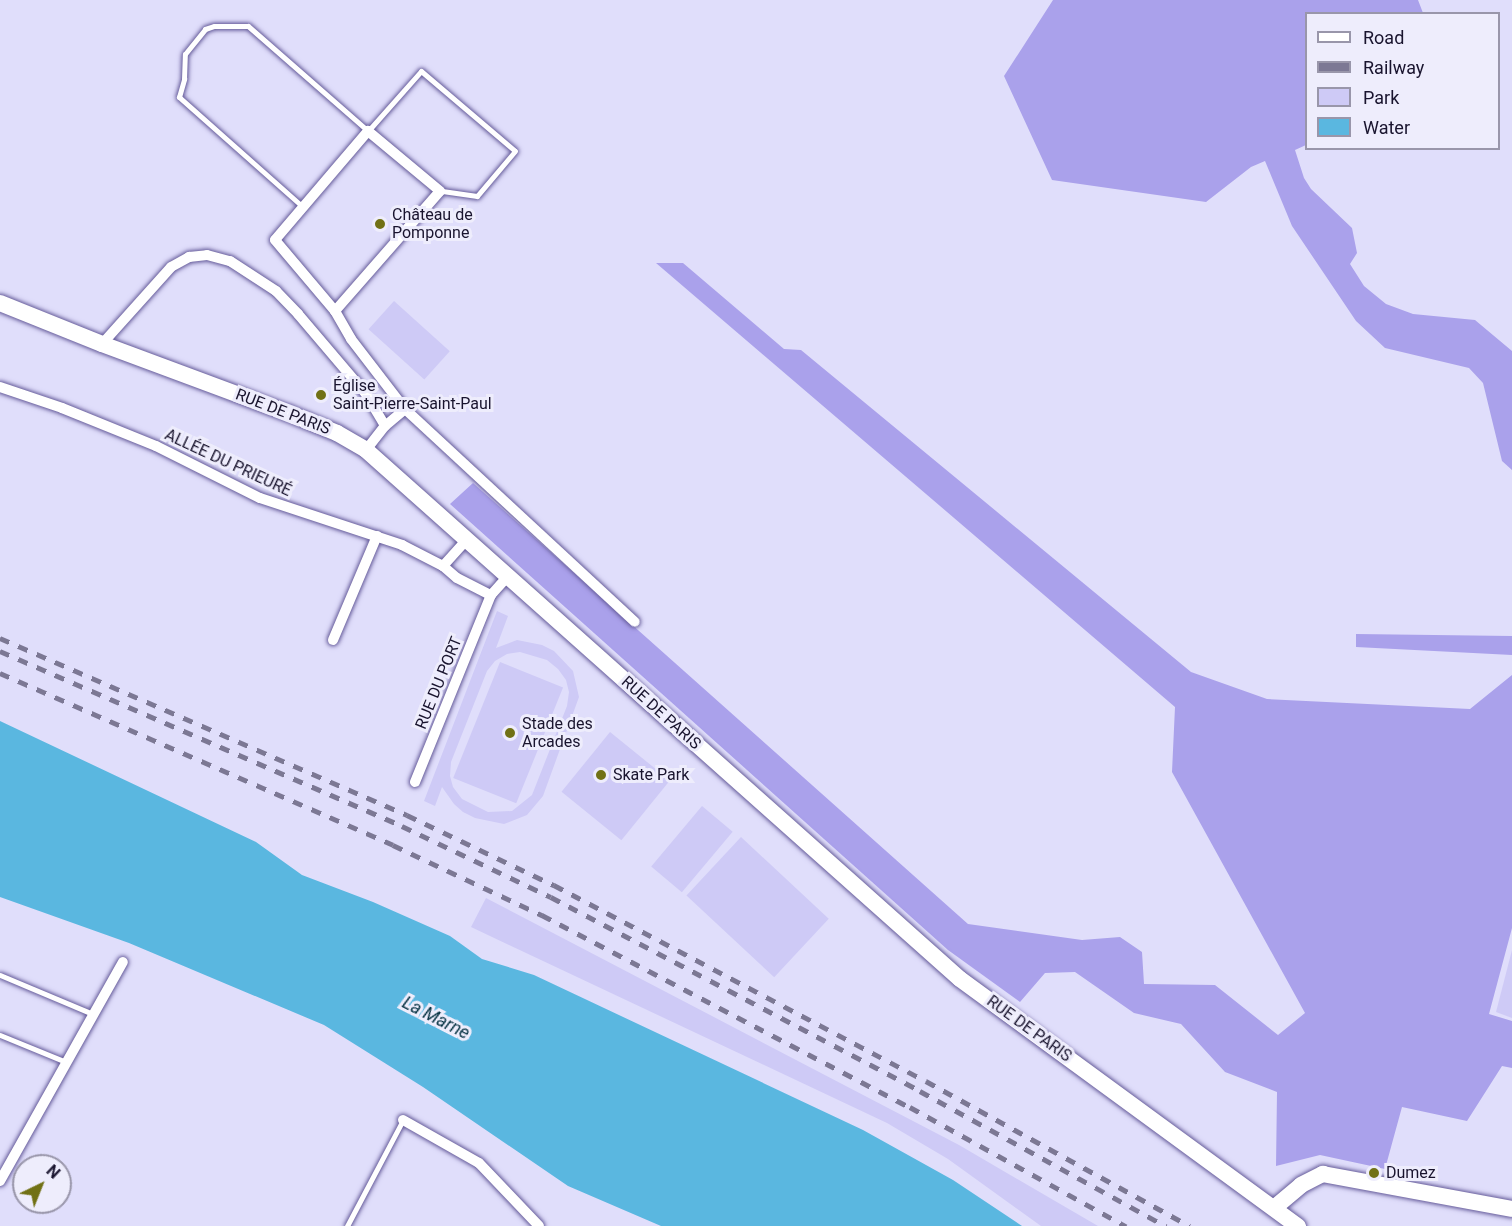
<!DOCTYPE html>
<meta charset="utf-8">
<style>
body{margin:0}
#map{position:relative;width:1512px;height:1226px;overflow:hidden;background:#e0defb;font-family:Roboto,sans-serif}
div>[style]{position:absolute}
.green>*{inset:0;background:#cecaf6;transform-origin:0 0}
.forest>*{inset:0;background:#aaa1eb}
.water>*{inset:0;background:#5ab7e0}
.roads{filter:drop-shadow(0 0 2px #655b9a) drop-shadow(0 0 2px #655b9a)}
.service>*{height:5px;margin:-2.5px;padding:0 2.5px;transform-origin:2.5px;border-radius:2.5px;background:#fff}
.minor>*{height:10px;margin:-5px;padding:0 5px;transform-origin:5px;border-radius:5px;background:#fff}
.secondary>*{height:16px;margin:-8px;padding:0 8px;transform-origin:8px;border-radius:8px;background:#fff}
.rail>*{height:4.5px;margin-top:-2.25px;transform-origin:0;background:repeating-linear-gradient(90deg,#7c7894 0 10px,transparent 0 20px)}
.dots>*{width:16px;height:16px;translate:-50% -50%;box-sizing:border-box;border:3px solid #eeedfc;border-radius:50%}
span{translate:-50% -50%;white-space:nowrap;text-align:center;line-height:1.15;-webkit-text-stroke:6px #eeedfc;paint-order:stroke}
.poi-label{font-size:16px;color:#19142e}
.left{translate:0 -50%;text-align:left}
.street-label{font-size:16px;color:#19142e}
.water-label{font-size:18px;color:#073344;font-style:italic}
.legend{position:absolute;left:1305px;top:12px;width:195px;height:138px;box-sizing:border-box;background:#eeedfc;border:2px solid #9996aa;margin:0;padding:8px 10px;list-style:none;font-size:18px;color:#19142e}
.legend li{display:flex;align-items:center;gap:12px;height:30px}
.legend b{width:30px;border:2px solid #9996aa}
.north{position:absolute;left:12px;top:1154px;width:60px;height:60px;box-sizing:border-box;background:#eeedfc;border:2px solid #9996aa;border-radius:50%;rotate:43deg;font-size:16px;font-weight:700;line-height:24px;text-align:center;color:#19142e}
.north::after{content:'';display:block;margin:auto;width:21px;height:27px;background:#717115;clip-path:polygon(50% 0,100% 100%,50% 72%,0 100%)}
</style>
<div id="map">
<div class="green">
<div style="left:394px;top:301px;width:75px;height:38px;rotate:42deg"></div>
<div style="clip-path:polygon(evenodd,497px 611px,508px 616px,496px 648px,517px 640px,542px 645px,554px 651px,573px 671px,579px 697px,543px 796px,527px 815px,504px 824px,475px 818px,463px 812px,454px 804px,442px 787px,435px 806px,424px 801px,497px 611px,520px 652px,547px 660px,558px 669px,566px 680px,569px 692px,567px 706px,532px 795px,512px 811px,488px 812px,462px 799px,453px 787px,450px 776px,451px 762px,487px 671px,495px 661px,507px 654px,520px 652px)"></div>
<div style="left:500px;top:662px;width:68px;height:125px;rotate:22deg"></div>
<div style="left:610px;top:732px;width:77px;height:77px;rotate:39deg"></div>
<div style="left:702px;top:806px;width:40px;height:79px;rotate:40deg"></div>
<div style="left:741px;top:837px;width:120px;height:80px;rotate:43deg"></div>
<div style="clip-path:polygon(486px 898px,959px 1145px,1098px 1226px,1041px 1226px,948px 1159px,887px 1123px,471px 927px)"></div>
<div style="clip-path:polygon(1512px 950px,1512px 1018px,1496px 1012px)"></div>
</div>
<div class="forest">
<div style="clip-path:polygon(1053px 0,1418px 0,1423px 13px,1306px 14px,1306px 145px,1295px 150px,1304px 178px,1311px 189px,1352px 228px,1357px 253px,1350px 264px,1364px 286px,1386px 304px,1413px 314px,1475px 320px,1512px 351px,1512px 470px,1502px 461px,1483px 383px,1469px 368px,1385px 348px,1356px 321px,1292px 226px,1265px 161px,1251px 167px,1206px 202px,1052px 180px,1004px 76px)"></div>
<div style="clip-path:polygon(656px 263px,683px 263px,784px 349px,801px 350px,1191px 672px,1267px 699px,1470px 709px,1512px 675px,1512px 928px,1489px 1014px,1512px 1021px,1512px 1068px,1502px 1066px,1467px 1121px,1402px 1107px,1385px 1169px,1320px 1155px,1276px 1166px,1277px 1092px,1225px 1072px,1181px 1024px,1134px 1013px,1075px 972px,1045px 973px,1020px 1002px,948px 950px,450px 504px,473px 483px,968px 924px,1082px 940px,1120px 937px,1142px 952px,1144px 984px,1215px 985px,1278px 1035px,1305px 1013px,1172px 772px,1175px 707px)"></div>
<div style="clip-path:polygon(1356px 634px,1512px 636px,1512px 655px,1356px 647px)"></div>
</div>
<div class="water">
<div style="clip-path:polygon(0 721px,256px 842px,302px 875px,373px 902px,450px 936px,482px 959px,534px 975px,863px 1130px,953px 1180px,1022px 1226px,661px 1226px,568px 1186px,423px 1087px,324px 1025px,129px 943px,0 897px)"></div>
</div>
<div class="roads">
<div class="service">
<div style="left:303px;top:207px;width:166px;rotate:-138.4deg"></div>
<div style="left:179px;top:97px;width:19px;rotate:-74deg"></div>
<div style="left:184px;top:79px;width:25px;rotate:-88deg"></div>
<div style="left:185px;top:54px;width:32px;rotate:-51deg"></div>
<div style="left:205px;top:29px;width:9px;rotate:-18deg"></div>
<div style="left:214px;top:26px;width:34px"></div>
<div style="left:248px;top:26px;width:159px;rotate:41.2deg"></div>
<div style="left:368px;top:131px;width:80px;rotate:-48.5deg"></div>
<div style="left:421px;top:71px;width:123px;rotate:40.4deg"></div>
<div style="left:515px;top:151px;width:59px;rotate:130.2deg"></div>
<div style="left:477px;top:196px;width:37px;rotate:-172deg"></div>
<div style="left:0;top:975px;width:101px;rotate:22.8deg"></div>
<div style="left:0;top:1035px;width:71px;rotate:22.2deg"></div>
<div style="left:347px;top:1226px;width:120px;rotate:-62.2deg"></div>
</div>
<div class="minor">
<div style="left:335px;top:311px;width:159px;rotate:-48.8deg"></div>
<div style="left:440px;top:191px;width:94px;rotate:-140.2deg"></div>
<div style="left:368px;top:131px;width:143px;rotate:130.5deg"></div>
<div style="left:275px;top:240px;width:93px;rotate:49.8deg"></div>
<div style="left:335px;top:311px;width:32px;rotate:60deg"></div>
<div style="left:351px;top:339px;width:88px;rotate:52.4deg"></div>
<div style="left:405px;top:409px;width:313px;rotate:42.8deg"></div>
<div style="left:102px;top:344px;width:103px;rotate:-48.1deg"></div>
<div style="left:171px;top:267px;width:21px;rotate:-29deg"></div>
<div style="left:189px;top:257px;width:18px;rotate:-6deg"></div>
<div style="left:207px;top:255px;width:24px;rotate:15deg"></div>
<div style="left:230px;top:261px;width:55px;rotate:33.1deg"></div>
<div style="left:276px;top:291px;width:32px;rotate:46deg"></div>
<div style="left:298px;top:314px;width:105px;rotate:49.6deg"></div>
<div style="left:366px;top:394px;width:37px;rotate:59deg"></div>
<div style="left:0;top:387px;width:65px;rotate:18.7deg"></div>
<div style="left:62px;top:408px;width:101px;rotate:22deg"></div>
<div style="left:156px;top:446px;width:116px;rotate:26.6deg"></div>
<div style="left:260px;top:498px;width:150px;rotate:18.3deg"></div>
<div style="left:402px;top:545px;width:46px;rotate:27.1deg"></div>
<div style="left:443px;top:566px;width:18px;rotate:41deg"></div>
<div style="left:457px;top:578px;width:38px;rotate:27deg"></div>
<div style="left:491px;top:595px;width:25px;rotate:-48deg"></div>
<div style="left:366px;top:450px;width:31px;rotate:-52deg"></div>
<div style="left:385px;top:426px;width:26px;rotate:-40deg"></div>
<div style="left:443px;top:566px;width:36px;rotate:-48deg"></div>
<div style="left:333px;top:640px;width:113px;rotate:-67.1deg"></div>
<div style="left:415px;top:782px;width:202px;rotate:-67.9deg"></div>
<div style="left:403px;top:1120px;width:87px;rotate:29.5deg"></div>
<div style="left:479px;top:1163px;width:87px;rotate:46.4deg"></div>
<div style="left:0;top:1181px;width:251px;rotate:-60.7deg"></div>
</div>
<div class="secondary">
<div style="left:0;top:303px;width:110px;rotate:21.9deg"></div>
<div style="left:102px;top:344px;width:198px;rotate:20.4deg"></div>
<div style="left:288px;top:413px;width:53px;rotate:22.2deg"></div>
<div style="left:337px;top:433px;width:34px;rotate:30deg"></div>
<div style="left:366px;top:450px;width:795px;rotate:41.69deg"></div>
<div style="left:960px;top:979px;width:419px;rotate:36.2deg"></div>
<div style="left:1274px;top:1208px;width:35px;rotate:-40deg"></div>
<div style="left:1301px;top:1185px;width:25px;rotate:-27deg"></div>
<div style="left:1323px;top:1174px;width:192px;rotate:10.5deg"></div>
</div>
</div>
<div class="rail">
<div style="left:0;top:638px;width:444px;rotate:23.5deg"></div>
<div style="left:407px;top:815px;width:163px;rotate:25.5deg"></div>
<div style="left:554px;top:885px;width:420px;rotate:27.8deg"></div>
<div style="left:926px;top:1081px;width:301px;rotate:28.8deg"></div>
<div style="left:0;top:651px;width:438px;rotate:23.5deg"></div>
<div style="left:402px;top:826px;width:165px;rotate:25.5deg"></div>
<div style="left:551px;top:897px;width:417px;rotate:27.7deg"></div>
<div style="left:920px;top:1091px;width:281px;rotate:28.8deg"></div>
<div style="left:0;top:673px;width:429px;rotate:23.6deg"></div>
<div style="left:393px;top:845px;width:165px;rotate:25.2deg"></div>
<div style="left:542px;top:915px;width:415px;rotate:27.6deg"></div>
<div style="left:910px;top:1107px;width:247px;rotate:28.9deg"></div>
</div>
<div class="dots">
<div style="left:380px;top:224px;background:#717115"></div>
<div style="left:321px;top:395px;background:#717115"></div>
<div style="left:510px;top:733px;background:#717115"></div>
<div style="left:601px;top:775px;background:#717115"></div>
<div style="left:1374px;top:1173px;background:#717115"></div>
</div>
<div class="poi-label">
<span class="left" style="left:392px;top:224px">Château de<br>Pomponne</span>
<span class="left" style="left:333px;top:395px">Église<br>Saint-Pierre-Saint-Paul</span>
<span class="left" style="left:522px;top:733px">Stade des<br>Arcades</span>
<span class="left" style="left:613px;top:775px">Skate Park</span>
<span class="left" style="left:1386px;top:1173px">Dumez</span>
</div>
<div class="street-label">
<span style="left:283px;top:412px;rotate:21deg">RUE DE PARIS</span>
<span style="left:228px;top:463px;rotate:25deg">ALLÉE DU PRIEURÉ</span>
<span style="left:439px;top:683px;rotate:-68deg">RUE DU PORT</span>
<span style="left:661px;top:713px;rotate:42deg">RUE DE PARIS</span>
<span style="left:1029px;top:1029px;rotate:36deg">RUE DE PARIS</span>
</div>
<div class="water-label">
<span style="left:436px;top:1018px;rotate:27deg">La Marne</span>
</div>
<ul class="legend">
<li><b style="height:8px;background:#fff"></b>Road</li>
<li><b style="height:8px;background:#7c7894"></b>Railway</li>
<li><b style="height:16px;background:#cecaf6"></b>Park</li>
<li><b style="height:16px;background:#5ab7e0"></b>Water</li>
</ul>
<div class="north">N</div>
</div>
